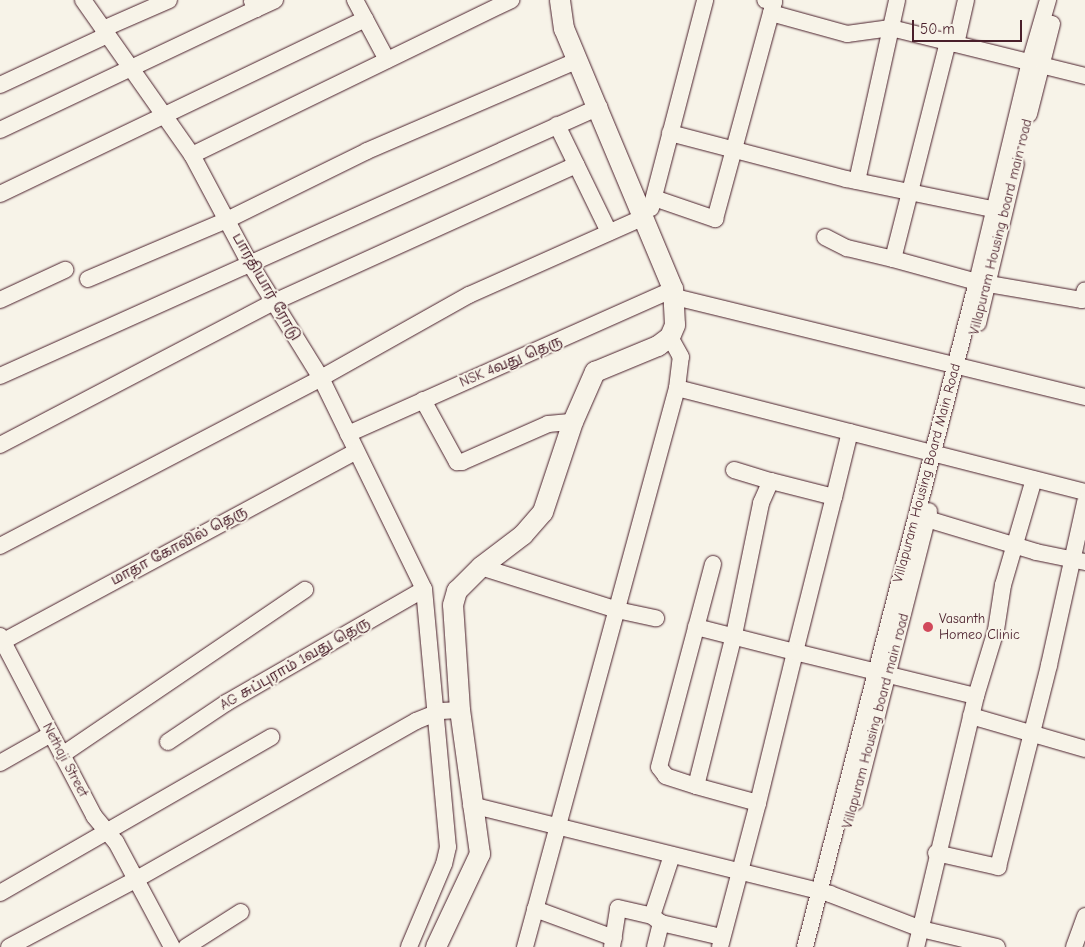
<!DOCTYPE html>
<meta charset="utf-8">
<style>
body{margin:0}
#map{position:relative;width:1085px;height:947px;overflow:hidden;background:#f7f3e8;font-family:"Comic Neue","Noto Sans Tamil",sans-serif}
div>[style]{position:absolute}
.roads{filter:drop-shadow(0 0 1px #4a1f2b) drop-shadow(0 0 1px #4a1f2b)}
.minor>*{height:16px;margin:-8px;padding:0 8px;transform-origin:8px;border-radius:8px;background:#f7f3e8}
.tertiary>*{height:20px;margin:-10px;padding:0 10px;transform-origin:10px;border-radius:10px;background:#f7f3e8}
.dots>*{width:14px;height:14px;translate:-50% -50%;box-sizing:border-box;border:2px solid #f7f3e8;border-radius:50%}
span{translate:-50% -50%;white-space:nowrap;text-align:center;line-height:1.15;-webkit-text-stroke:4px #f7f3e8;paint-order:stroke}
.street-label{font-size:14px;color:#4a1f2b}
.poi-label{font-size:14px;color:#4a1f2b}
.left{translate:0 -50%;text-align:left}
.scale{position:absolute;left:912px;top:20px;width:110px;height:22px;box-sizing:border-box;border:2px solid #4a1f2b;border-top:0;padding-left:6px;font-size:15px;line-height:18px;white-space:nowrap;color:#4a1f2b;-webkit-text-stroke:4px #f7f3e8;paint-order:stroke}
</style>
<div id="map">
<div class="roads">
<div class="minor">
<div style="left:83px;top:0;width:189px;rotate:54.9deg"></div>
<div style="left:192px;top:155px;width:121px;rotate:62deg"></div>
<div style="left:249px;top:262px;width:137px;rotate:58.2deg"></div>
<div style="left:321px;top:378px;width:235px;rotate:64deg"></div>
<div style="left:424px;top:589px;width:259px;rotate:84.7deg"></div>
<div style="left:448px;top:847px;width:17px;rotate:103deg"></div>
<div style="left:444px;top:864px;width:90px;rotate:112.9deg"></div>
<div style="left:355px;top:0;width:68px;rotate:61.9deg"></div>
<div style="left:252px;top:1px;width:9px;rotate:63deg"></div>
<div style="left:256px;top:9px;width:21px;rotate:-25deg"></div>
<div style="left:771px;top:13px;width:79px;rotate:15.4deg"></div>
<div style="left:847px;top:34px;width:44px;rotate:-7.8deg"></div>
<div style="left:891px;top:28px;width:200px;rotate:13.9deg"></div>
<div style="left:103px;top:29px;width:72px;rotate:-23.7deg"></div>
<div style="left:956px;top:44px;width:45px;rotate:-77.2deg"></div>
<div style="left:0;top:85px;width:118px;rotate:-25deg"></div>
<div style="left:1029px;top:114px;width:93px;rotate:-75.7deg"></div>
<div style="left:557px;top:125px;width:119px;rotate:64.1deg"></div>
<div style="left:0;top:130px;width:283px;rotate:-25.3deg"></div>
<div style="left:670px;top:133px;width:182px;rotate:14.6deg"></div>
<div style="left:846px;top:179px;width:159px;rotate:11.6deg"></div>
<div style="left:192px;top:155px;width:355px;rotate:-25.9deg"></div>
<div style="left:857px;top:181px;width:185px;rotate:-77.5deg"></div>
<div style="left:0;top:194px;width:405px;rotate:-25.6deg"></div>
<div style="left:654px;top:198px;width:65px;rotate:19deg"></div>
<div style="left:715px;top:219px;width:225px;rotate:-74.8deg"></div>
<div style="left:774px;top:2px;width:9px;rotate:-167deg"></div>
<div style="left:651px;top:208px;width:215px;rotate:-75.4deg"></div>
<div style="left:825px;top:237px;width:25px;rotate:27deg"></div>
<div style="left:847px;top:248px;width:47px;rotate:13.4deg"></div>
<div style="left:893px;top:259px;width:224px;rotate:-75.8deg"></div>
<div style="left:893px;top:259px;width:87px;rotate:15.3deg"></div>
<div style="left:977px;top:282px;width:107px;rotate:9.7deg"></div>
<div style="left:1082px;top:300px;width:10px;rotate:-73deg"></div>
<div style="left:88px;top:279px;width:151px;rotate:-23deg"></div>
<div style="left:227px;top:220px;width:156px;rotate:-26.2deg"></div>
<div style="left:367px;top:151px;width:230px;rotate:-23.3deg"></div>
<div style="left:675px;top:297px;width:422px;rotate:13.7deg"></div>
<div style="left:0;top:300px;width:72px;rotate:-24.8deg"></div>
<div style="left:978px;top:323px;width:163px;rotate:-76.6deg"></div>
<div style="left:0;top:376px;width:657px;rotate:-24.18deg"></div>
<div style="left:677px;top:388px;width:421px;rotate:14.3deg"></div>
<div style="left:423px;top:400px;width:71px;rotate:61.3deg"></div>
<div style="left:457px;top:462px;width:5px"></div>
<div style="left:462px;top:462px;width:94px;rotate:-23.8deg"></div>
<div style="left:548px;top:424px;width:25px;rotate:-5deg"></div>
<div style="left:348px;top:434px;width:356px;rotate:-24deg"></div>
<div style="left:0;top:445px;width:309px;rotate:-27.6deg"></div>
<div style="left:274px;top:302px;width:332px;rotate:-24.4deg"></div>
<div style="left:734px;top:470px;width:39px;rotate:17deg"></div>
<div style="left:927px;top:519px;width:114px;rotate:16.8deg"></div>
<div style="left:1036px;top:552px;width:50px;rotate:11.5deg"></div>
<div style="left:0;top:546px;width:362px;rotate:-27.6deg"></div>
<div style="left:321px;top:378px;width:170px;rotate:-29.3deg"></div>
<div style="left:469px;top:295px;width:192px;rotate:-24deg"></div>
<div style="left:481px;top:567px;width:143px;rotate:17.5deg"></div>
<div style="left:617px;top:610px;width:40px;rotate:12deg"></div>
<div style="left:696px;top:627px;width:102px;rotate:14.2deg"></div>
<div style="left:795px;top:652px;width:160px;rotate:-75.9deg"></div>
<div style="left:0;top:636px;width:203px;rotate:62.4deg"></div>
<div style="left:94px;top:816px;width:34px;rotate:50deg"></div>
<div style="left:116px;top:842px;width:119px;rotate:61.9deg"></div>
<div style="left:0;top:643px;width:404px;rotate:-28.3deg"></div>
<div style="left:976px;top:696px;width:69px;rotate:-73.1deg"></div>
<div style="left:996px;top:630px;width:46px;rotate:-81.2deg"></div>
<div style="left:1003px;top:585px;width:110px;rotate:-73.7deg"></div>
<div style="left:971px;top:716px;width:119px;rotate:16.1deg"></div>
<div style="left:168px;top:742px;width:70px;rotate:-33.9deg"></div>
<div style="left:226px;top:703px;width:228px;rotate:-29.9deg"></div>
<div style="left:62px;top:755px;width:294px;rotate:-34.2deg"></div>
<div style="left:0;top:763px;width:59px;rotate:-29.6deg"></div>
<div style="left:696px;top:786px;width:32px;rotate:-162deg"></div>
<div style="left:666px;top:776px;width:11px;rotate:-128deg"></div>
<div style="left:659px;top:767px;width:210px;rotate:-75.1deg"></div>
<div style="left:855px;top:802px;width:300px;rotate:-75.7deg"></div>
<div style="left:758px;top:803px;width:155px;rotate:-76.2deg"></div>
<div style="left:795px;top:652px;width:186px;rotate:13.7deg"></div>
<div style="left:976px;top:696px;width:258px;rotate:103.4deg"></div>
<div style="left:471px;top:805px;width:370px;rotate:13.9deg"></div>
<div style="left:830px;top:894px;width:97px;rotate:21deg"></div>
<div style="left:921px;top:929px;width:78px;rotate:13.3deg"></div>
<div style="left:936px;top:853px;width:64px;rotate:12.7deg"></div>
<div style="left:998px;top:867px;width:208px;rotate:-75.8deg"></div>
<div style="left:1049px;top:665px;width:167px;rotate:-77.5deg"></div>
<div style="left:0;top:893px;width:313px;rotate:-29.9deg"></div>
<div style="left:535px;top:909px;width:84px;rotate:20.2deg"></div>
<div style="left:652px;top:916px;width:64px;rotate:-71.8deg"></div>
<div style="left:9px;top:947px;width:143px;rotate:-28deg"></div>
<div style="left:135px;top:880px;width:323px;rotate:-29.5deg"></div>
<div style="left:416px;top:721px;width:27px;rotate:-22deg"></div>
<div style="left:441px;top:711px;width:19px;rotate:-3deg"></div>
<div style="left:186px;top:947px;width:65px;rotate:-32.5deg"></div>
<div style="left:525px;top:947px;width:579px;rotate:-74.79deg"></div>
<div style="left:677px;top:388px;width:31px;rotate:-83deg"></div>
<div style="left:681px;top:357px;width:23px;rotate:-119deg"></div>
<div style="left:612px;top:947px;width:39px;rotate:-81deg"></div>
<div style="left:618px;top:908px;width:35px;rotate:13deg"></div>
<div style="left:652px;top:916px;width:11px;rotate:38deg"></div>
<div style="left:655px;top:947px;width:25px;rotate:-76deg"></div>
<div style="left:661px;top:923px;width:62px;rotate:13.1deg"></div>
<div style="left:720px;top:947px;width:149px;rotate:-75.2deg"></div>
<div style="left:758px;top:803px;width:64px;rotate:-164.7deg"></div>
<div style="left:696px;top:786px;width:156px;rotate:-75.9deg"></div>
<div style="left:734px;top:635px;width:135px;rotate:-78.4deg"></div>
<div style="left:761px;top:503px;width:24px;rotate:-66deg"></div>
<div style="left:771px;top:481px;width:65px;rotate:14.3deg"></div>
<div style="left:834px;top:497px;width:67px;rotate:-76.2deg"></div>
<div style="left:805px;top:947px;width:687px;rotate:-75.5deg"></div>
<div style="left:977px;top:282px;width:226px;rotate:-76.5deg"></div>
<div style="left:1030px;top:62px;width:65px;rotate:-73.8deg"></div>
<div style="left:1074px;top:947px;width:33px;rotate:-70deg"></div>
</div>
<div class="tertiary">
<div style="left:436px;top:947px;width:103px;rotate:-64.7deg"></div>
<div style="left:480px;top:854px;width:145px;rotate:-97.9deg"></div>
<div style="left:460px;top:710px;width:105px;rotate:-93.8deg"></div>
<div style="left:453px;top:605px;width:15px;rotate:-74deg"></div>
<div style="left:457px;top:591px;width:34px;rotate:-45deg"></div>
<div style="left:481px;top:567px;width:53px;rotate:-37.3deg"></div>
<div style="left:523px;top:535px;width:30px;rotate:-49deg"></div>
<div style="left:543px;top:512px;width:95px;rotate:-71.6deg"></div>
<div style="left:573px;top:422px;width:55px;rotate:-66.3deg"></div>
<div style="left:595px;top:372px;width:68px;rotate:-22.4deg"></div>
<div style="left:658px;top:346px;width:15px;rotate:-37deg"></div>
<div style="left:670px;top:337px;width:13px;rotate:-67deg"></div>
<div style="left:675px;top:325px;width:36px;rotate:-93deg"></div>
<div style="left:673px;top:289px;width:282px;rotate:-112.7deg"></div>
<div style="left:564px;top:29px;width:29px;rotate:-98deg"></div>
</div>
</div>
<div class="dots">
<div style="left:928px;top:627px;background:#d1495b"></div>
</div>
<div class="street-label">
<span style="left:1001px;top:227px;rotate:-76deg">Villapuram Housing board main road</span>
<span style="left:266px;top:287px;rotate:60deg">பாரதியார் ரோடு</span>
<span style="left:511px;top:362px;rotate:-23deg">NSK 4வது தெரு</span>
<span style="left:927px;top:473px;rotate:-75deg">Villapuram Housing Board Main Road</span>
<span style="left:179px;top:546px;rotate:-28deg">மாதா கோவில் தெரு</span>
<span style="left:295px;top:664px;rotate:-30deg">AG சுப்புராம் 1வது தெரு</span>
<span style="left:876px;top:721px;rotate:-75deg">Villapuram Housing board main road</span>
<span style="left:65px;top:760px;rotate:62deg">Nethaji Street</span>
</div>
<div class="poi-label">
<span class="left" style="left:939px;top:627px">Vasanth<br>Homeo Clinic</span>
</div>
<div class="scale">50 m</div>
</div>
